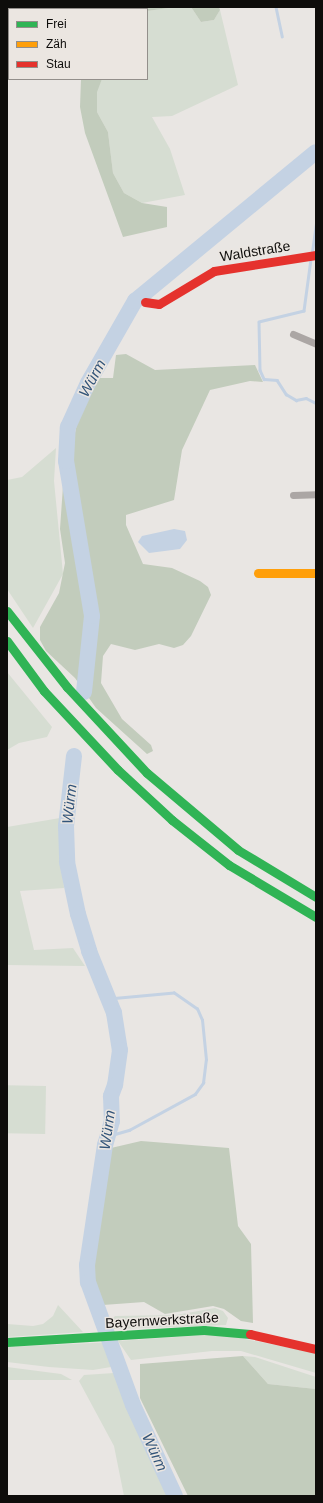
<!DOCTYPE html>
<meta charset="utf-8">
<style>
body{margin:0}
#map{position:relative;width:323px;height:1503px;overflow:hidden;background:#e9e6e3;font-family:Helvetica,sans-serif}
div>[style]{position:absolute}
.green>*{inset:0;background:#d6ddd2;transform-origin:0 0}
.forest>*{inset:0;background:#c2ccbc}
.water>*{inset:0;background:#c4d2e3}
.stream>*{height:2.5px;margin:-1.25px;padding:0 1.25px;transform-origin:1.25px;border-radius:1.25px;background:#c4d2e3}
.river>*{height:16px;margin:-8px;padding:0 8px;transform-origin:8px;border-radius:8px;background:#c4d2e3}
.street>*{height:7px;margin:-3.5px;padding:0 3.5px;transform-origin:3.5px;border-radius:3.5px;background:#aba6a4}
.fast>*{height:9px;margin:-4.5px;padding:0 4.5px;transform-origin:4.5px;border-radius:4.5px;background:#30b455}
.slow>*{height:9px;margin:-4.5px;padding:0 4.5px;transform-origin:4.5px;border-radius:4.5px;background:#ff9f0a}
.jam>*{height:9px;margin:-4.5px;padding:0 4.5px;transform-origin:4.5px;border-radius:4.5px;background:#e5322d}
span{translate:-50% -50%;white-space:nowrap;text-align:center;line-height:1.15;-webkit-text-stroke:3px #ebe6e1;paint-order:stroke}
.street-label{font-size:14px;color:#0e0d0b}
.water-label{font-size:15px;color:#325479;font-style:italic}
.frame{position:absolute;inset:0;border:8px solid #0e0d0b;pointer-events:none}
.legend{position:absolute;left:8px;top:8px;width:140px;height:72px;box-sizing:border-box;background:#ebe6e1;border:1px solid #938f8b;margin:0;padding:5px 7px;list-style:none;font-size:12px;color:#0e0d0b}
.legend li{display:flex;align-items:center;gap:8px;height:20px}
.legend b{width:20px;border:1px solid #938f8b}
</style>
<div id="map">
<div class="green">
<div style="clip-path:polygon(176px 7px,191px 7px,201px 22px,214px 20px,220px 10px,238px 85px,172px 116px,152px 117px,170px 149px,185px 195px,142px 203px,124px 193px,113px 173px,108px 132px,97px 112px,96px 92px,102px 79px,147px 79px,147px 11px)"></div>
<div style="clip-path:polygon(56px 448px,54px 481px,63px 574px,33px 628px,7px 589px,7px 480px,22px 477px)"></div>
<div style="clip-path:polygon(7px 672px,52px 727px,47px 737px,19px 743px,7px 750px)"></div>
<div style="clip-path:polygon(60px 818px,64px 888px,20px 891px,34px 950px,73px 948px,85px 966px,7px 965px,7px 827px)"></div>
<div style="left:46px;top:1086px;width:48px;height:39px;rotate:91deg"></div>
<div style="clip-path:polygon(58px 1305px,83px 1332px,7px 1337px,7px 1324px,33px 1326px,43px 1324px,53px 1316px)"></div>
<div style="clip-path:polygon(215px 1308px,223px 1311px,228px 1318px,226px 1325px,114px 1329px,112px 1319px,115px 1316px,176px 1315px)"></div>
<div style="clip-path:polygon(220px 1334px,316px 1353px,316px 1373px,241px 1351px,212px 1351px,131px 1360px,118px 1341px)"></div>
<div style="clip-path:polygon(114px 1342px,124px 1362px,111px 1367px,93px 1370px,49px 1367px,7px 1362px,7px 1347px)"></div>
<div style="clip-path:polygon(243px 1356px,255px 1357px,316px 1377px,316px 1389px,268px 1384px)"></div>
<div style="clip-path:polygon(7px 1367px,61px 1374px,72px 1380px,7px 1380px)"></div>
<div style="clip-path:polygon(114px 1373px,169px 1496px,124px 1496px,114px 1446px,79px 1381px,84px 1375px)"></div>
</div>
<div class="forest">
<div style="clip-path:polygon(83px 7px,176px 7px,147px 11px,147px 9px,83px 9px)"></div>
<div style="clip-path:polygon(191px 7px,219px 7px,220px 10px,214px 20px,201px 22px)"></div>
<div style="clip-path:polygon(81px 79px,102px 79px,97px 92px,97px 112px,108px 132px,113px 173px,124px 193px,142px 203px,167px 207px,167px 227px,123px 237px,85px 133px,80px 107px)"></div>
<div style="clip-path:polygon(126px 354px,155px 370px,255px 365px,263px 382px,250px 381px,210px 390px,182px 450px,174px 500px,126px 515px,126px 525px,143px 564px,172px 568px,200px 581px,208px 587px,211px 595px,191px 636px,183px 645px,174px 648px,159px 644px,135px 650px,111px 644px,103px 656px,101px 683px,122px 719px,151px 745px,153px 751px,147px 754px,96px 708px,75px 678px,46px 651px,40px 640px,40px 627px,59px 593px,65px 563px,60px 529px,63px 486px,79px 415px,92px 385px,98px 378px,113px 378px,116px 355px)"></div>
<div style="clip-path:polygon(141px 1141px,229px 1148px,238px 1226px,251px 1244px,253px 1323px,241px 1321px,224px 1309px,213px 1306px,165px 1314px,144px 1302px,103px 1305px,94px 1280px,95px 1250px,111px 1148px)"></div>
<div style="clip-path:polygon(243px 1356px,268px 1384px,316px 1389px,316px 1496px,188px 1496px,140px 1398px,140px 1364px)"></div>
</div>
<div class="water">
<div style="clip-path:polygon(174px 529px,185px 531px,187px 540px,180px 549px,149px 553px,138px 542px,142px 536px)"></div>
</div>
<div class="stream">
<div style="left:276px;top:7px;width:30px;rotate:78deg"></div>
<div style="left:312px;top:252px;width:30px;rotate:-82deg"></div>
<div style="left:311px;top:259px;width:52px;rotate:97.7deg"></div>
<div style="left:304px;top:311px;width:46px;rotate:166.3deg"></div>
<div style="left:259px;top:322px;width:48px;rotate:88.8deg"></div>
<div style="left:260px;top:370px;width:10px;rotate:66deg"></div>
<div style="left:264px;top:379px;width:13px;rotate:4deg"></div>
<div style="left:277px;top:380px;width:17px;rotate:57deg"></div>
<div style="left:286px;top:394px;width:12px;rotate:31deg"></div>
<div style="left:296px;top:400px;width:10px;rotate:-11deg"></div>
<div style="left:306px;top:398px;width:11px;rotate:27deg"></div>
<div style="left:108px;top:1136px;width:22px;rotate:-16deg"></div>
<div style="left:129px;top:1130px;width:75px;rotate:-28.6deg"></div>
<div style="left:195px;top:1094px;width:14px;rotate:-54deg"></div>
<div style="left:203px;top:1083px;width:23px;rotate:-83deg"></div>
<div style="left:206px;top:1060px;width:40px;rotate:-95.7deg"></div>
<div style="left:202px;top:1020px;width:12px;rotate:-114deg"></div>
<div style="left:197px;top:1009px;width:28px;rotate:-145deg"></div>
<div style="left:174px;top:993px;width:65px;rotate:174.7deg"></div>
</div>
<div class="river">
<div style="left:84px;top:692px;width:76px;rotate:-84deg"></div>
<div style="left:92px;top:616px;width:157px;rotate:-99.5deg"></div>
<div style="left:66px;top:461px;width:34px;rotate:-87deg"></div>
<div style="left:68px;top:427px;width:48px;rotate:-65.6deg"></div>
<div style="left:88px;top:383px;width:95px;rotate:-60.2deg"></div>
<div style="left:135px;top:301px;width:234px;rotate:-39.5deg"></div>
<div style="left:74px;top:756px;width:70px;rotate:96.5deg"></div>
<div style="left:66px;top:826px;width:36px;rotate:88deg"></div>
<div style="left:67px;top:862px;width:53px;rotate:78.1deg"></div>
<div style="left:78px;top:914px;width:39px;rotate:73deg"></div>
<div style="left:89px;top:951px;width:67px;rotate:68deg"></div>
<div style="left:114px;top:1013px;width:37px;rotate:81deg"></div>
<div style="left:120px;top:1050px;width:35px;rotate:98deg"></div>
<div style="left:115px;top:1085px;width:12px;rotate:110deg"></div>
<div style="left:111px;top:1096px;width:25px;rotate:88deg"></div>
<div style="left:112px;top:1121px;width:25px;rotate:106deg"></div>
<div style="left:105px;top:1145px;width:121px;rotate:98.5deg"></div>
<div style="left:87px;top:1265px;width:17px;rotate:87deg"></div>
<div style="left:88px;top:1282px;width:131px;rotate:69.9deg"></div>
<div style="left:133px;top:1405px;width:100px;rotate:65.2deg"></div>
</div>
<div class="street">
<div style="left:293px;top:334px;width:25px;rotate:23deg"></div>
<div style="left:293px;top:495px;width:23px;rotate:-2deg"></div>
</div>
<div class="fast">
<div style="left:7px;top:611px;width:97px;rotate:51.7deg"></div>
<div style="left:67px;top:687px;width:117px;rotate:47.1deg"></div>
<div style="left:147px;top:773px;width:119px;rotate:40.2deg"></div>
<div style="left:238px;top:850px;width:91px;rotate:31.1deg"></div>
<div style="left:7px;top:641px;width:62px;rotate:53.5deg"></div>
<div style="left:44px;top:691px;width:108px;rotate:46.9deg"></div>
<div style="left:118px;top:770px;width:74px;rotate:42.8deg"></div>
<div style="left:172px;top:820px;width:73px;rotate:38.3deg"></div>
<div style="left:229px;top:865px;width:101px;rotate:30.9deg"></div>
<div style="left:7px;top:1342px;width:197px;rotate:-3.5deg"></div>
<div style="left:204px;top:1330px;width:46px;rotate:5deg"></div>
</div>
<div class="slow">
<div style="left:258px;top:573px;width:58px"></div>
</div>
<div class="jam">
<div style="left:145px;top:302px;width:14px;rotate:8deg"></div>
<div style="left:159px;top:304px;width:64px;rotate:-31deg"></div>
<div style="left:214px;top:271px;width:103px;rotate:-8.9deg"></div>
<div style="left:250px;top:1334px;width:68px;rotate:12.8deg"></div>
</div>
<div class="street-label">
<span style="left:255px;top:251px;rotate:-9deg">Waldstraße</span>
<span style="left:162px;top:1320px;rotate:-3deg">Bayernwerkstraße</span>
</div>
<div class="water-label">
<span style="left:92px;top:378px;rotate:-62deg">Würm</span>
<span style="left:69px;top:804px;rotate:-84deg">Würm</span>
<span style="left:107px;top:1130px;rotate:-82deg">Würm</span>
<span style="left:155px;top:1452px;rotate:65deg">Würm</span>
</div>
<div class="frame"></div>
<ul class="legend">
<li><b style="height:5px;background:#30b455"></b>Frei</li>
<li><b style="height:5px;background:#ff9f0a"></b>Zäh</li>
<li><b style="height:5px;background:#e5322d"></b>Stau</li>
</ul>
</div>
